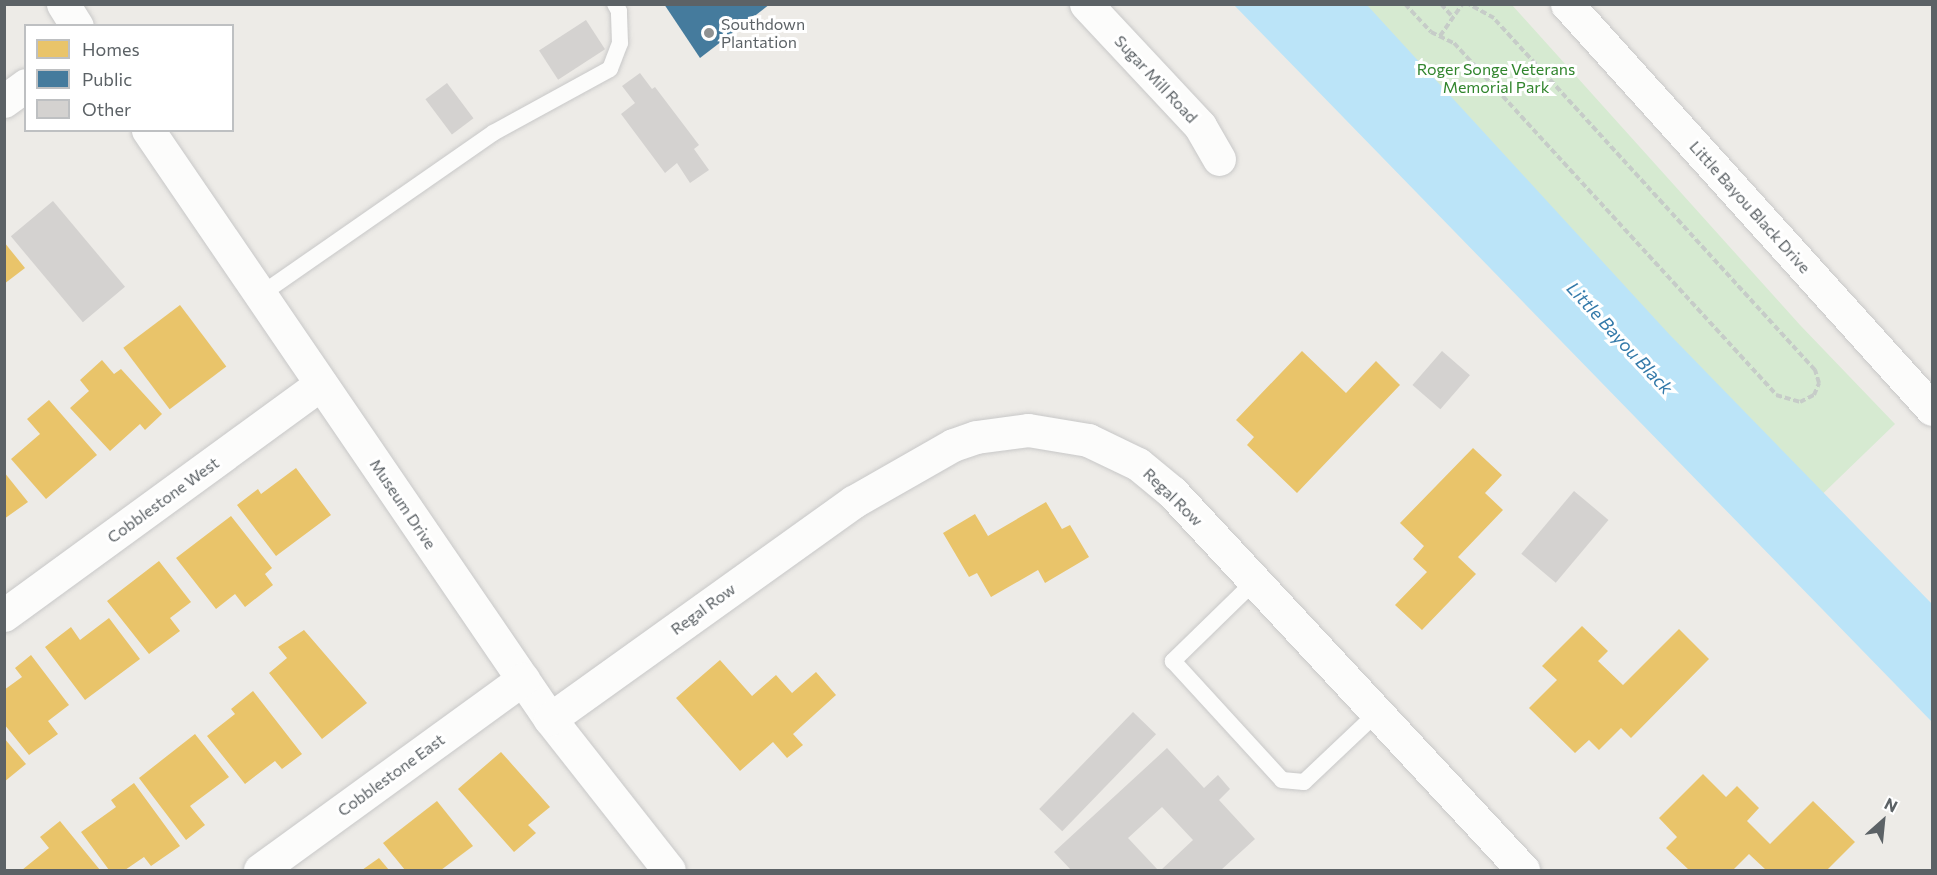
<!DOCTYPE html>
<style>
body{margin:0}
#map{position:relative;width:1937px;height:875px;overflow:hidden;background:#edebe7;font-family:Commissioner,sans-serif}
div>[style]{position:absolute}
.green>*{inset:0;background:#d6ead1}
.water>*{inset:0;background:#bbe4f8}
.homes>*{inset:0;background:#e9c46a;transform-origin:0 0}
.public>*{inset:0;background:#457b9d}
.building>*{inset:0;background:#d4d2d0;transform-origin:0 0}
.path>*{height:4px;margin-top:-2px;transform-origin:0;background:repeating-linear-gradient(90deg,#c6ccc8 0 6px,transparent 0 9px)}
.roads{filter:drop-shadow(0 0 2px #c8c8c8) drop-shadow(0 0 2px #c8c8c8)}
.lane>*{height:16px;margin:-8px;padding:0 8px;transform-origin:8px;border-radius:8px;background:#fcfcfb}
.street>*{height:33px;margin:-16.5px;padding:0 16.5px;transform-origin:16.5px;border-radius:16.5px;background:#fcfcfb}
.secondary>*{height:33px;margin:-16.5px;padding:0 16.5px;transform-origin:16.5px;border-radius:16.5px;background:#fcfcfb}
.dots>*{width:16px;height:16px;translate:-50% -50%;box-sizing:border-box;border:3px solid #fff;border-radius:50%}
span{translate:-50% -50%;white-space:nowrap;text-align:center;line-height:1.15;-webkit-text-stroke:6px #fff;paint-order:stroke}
.poi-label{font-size:16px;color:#5c6266}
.left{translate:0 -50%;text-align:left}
.park-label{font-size:16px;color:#31852d}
.street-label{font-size:16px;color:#5c6266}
.water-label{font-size:18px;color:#3379a9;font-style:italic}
.frame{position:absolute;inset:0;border:6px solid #5c6266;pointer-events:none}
.legend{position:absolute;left:24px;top:24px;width:210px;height:108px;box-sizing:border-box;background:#fff;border:2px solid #bec0c2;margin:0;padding:8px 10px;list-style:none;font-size:18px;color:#5c6266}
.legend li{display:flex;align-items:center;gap:12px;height:30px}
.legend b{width:30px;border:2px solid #bec0c2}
.north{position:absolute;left:1853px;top:791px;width:60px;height:60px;-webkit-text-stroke:4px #fff;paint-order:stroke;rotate:27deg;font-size:16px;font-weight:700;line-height:24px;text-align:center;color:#5c6266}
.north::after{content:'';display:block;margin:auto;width:21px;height:27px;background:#5c6266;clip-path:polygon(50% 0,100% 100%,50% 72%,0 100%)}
</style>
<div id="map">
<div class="green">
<div style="clip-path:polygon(1347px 5px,1512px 5px,1800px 325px,1895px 424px,1808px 508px)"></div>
</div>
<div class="water">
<div style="clip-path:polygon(1234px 5px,1367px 5px,1669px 334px,1932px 604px,1932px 722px)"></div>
</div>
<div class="homes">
<div style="clip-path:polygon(4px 242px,25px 268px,4px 284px)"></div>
<div style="left:180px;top:305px;width:77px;height:71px;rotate:53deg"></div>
<div style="clip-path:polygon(1302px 351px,1346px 393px,1376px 361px,1400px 385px,1297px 493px,1247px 445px,1254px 437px,1236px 420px)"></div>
<div style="clip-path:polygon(102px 360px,114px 374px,121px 369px,162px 414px,145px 430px,140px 424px,110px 451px,70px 408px,89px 391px,80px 380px)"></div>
<div style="clip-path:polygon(49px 400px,97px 455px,46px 499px,11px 459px,40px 434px,27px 419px)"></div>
<div style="clip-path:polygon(1473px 448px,1502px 475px,1485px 493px,1503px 510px,1458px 557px,1476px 574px,1422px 630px,1395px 605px,1427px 572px,1413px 559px,1424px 546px,1400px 523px)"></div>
<div style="clip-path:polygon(296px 468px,331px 515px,276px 556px,237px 505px,258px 489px,261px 494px)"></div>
<div style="clip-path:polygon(4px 472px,28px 502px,4px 519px)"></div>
<div style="clip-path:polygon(1046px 502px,1062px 529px,1070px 525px,1089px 557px,1045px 583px,1038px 570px,991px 597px,977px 573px,969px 577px,943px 533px,975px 514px,988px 536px)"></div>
<div style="clip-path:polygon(231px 516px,272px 568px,265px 574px,273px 585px,245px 607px,235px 594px,216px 609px,176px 558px)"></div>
<div style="clip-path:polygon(159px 561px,191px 602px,170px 618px,180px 631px,149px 654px,107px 601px)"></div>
<div style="clip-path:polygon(109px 618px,140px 659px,85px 700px,45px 647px,71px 627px,80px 640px)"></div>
<div style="clip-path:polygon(1582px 626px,1608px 651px,1598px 661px,1623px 685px,1679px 629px,1709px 659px,1631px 738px,1621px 728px,1599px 750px,1589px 740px,1575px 753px,1529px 708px,1557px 680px,1542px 666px)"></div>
<div style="clip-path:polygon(304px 630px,367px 703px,322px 739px,269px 673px,287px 658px,278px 647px)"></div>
<div style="clip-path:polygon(31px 655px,69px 705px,48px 721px,58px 734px,29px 755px,4px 724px,4px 690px,22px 677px,15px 668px)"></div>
<div style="clip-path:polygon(720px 660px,752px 696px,776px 675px,792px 693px,816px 672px,836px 695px,793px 734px,803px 745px,787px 758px,773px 742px,740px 771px,676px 698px)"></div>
<div style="clip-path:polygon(253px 691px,302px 754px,282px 769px,275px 761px,245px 784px,207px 736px,235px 714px,231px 709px)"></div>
<div style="clip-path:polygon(195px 734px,229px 777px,190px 806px,205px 825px,186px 840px,139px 778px)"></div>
<div style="clip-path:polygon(4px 738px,26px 764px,4px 782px)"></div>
<div style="clip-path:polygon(501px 752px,550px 807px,528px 825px,536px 833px,514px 852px,458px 789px)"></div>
<div style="clip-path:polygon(1703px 774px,1726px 797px,1737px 786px,1759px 808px,1747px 821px,1770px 844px,1813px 801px,1855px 842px,1827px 870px,1766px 870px,1749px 854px,1733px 870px,1689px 870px,1666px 848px,1677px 837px,1659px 818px)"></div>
<div style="clip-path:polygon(134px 783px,180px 846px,151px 866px,144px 857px,125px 870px,109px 870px,81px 832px,116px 807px,111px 800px)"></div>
<div style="clip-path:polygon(437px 801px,473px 846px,441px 870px,405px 870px,383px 843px)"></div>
<div style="clip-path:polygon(60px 821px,100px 870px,22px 870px,49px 848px,40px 837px)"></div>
<div style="clip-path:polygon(379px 858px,389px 870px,362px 870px)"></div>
</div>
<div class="public">
<div style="clip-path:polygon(664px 4px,770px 4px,700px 58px)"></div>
</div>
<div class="building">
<div style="left:586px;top:20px;width:35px;height:56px;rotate:57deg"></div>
<div style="clip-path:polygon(640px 73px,652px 89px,655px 87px,699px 145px,694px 149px,709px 170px,690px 183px,677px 163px,665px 173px,621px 114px,635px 103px,622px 86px)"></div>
<div style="left:447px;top:83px;width:44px;height:27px;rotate:53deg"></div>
<div style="left:53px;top:201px;width:112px;height:55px;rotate:50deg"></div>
<div style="left:1442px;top:351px;width:37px;height:45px;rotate:41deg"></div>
<div style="left:1574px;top:491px;width:45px;height:82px;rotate:40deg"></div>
<div style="left:1133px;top:712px;width:32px;height:135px;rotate:44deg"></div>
<div style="clip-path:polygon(1167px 748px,1204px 788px,1218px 775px,1230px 789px,1219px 800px,1255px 839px,1221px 870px,1161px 870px,1193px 840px,1162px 807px,1128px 838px,1158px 870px,1071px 870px,1054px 852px)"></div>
</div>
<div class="path">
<div style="left:1405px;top:4px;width:38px;rotate:47deg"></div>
<div style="left:1431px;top:32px;width:25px;rotate:26deg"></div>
<div style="left:1454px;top:43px;width:477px;rotate:47.5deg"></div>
<div style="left:1776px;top:395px;width:25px;rotate:16deg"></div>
<div style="left:1800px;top:402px;width:16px;rotate:-27deg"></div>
<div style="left:1814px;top:395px;width:13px;rotate:-67deg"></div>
<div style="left:1819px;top:383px;width:14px;rotate:-107deg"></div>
<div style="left:1815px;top:370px;width:476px;rotate:-132.4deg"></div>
<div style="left:1494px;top:18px;width:29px;rotate:-151deg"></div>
<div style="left:1441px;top:4px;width:15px;rotate:48deg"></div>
<div style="left:1440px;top:36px;width:39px;rotate:-55deg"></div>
</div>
<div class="roads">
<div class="lane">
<div style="left:260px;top:295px;width:284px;rotate:-34.8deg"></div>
<div style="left:493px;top:133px;width:133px;rotate:-28.7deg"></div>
<div style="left:610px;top:69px;width:28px;rotate:-69deg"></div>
<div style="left:620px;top:43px;width:32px;rotate:-92deg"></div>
<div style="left:619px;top:11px;width:8px;rotate:-120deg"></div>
<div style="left:1255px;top:581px;width:115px;rotate:135.7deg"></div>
<div style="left:1173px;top:661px;width:161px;rotate:47.5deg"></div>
<div style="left:1282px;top:780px;width:22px;rotate:5deg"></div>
<div style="left:1304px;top:782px;width:100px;rotate:-43.4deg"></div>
</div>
<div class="street">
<div style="left:63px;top:4px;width:26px;rotate:58deg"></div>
<div style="left:1086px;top:4px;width:167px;rotate:46.9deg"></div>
<div style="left:1200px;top:126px;width:38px;rotate:60deg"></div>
<div style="left:4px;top:101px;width:27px;rotate:-36deg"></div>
<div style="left:148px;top:130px;width:713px;rotate:55.69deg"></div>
<div style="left:550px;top:719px;width:192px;rotate:51.8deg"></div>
<div style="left:4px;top:615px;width:392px;rotate:-36.1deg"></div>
<div style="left:550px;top:719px;width:373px;rotate:-35.6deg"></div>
<div style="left:853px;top:502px;width:115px;rotate:-29.7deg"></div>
<div style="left:953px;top:445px;width:24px;rotate:-19deg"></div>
<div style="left:976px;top:437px;width:52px;rotate:-7.7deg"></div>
<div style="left:1028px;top:430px;width:61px;rotate:9.5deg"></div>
<div style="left:1088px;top:440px;width:55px;rotate:25.6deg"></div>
<div style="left:1138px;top:464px;width:44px;rotate:39.5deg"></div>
<div style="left:1172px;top:492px;width:516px;rotate:47.12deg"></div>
<div style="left:260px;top:870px;width:325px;rotate:-36deg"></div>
</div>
<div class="secondary">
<div style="left:1567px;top:4px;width:545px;rotate:47.97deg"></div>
</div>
</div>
<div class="dots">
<div style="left:709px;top:33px;background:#8f9293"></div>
</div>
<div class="poi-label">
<span class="left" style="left:721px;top:33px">Southdown<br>Plantation</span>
</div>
<div class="park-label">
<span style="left:1496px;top:78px">Roger Songe Veterans<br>Memorial Park</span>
</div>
<div class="street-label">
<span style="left:1156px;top:79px;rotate:47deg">Sugar Mill Road</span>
<span style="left:1750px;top:207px;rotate:48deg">Little Bayou Black Drive</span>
<span style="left:1173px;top:497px;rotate:44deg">Regal Row</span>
<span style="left:163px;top:500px;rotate:-36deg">Cobblestone West</span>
<span style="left:403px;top:504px;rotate:56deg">Museum Drive</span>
<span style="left:703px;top:609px;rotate:-36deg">Regal Row</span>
<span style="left:391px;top:775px;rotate:-36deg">Cobblestone East</span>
</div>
<div class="water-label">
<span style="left:1620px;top:338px;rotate:47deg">Little Bayou Black</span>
</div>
<div class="frame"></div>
<ul class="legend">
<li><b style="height:16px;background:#e9c46a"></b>Homes</li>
<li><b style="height:16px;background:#457b9d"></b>Public</li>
<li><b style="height:16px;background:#d4d2d0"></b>Other</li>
</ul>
<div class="north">N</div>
</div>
